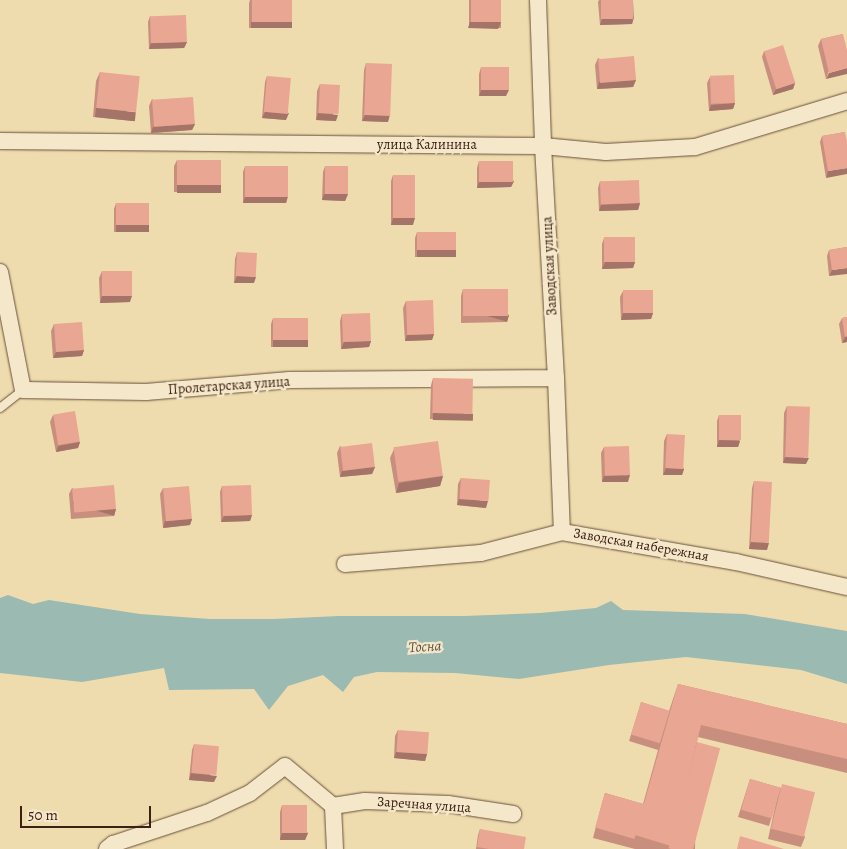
<!DOCTYPE html>
<meta charset="utf-8">
<style>
body{margin:0}
#map{position:relative;width:847px;height:849px;overflow:hidden;background:#efdcae;font-family:Alegreya,serif}
div>[style]{position:absolute}
.water>*{inset:0;background:#9bbab2}
.roads{filter:drop-shadow(0 0 1px #694f3a) drop-shadow(0 0 1px #694f3a)}
.lane>*{height:8px;margin:-4px;padding:0 4px;transform-origin:4px;border-radius:4px;background:#f5e8ca}
.street>*{height:16px;margin:-8px;padding:0 8px;transform-origin:8px;border-radius:8px;background:#f5e8ca}
.wall>*{inset:0;background:#c88f7e;transform-origin:0 0}
.shaded-wall>*{inset:0;background:#a37467;transform-origin:0 0}
.building>*{inset:0;background:#e9a693;transform-origin:0 0}
span{translate:-50% -50%;white-space:nowrap;text-align:center;line-height:1.15;-webkit-text-stroke:4.5px #f5e8ca;paint-order:stroke}
.street-label{font-size:14px;color:#3c2013}
.water-label{font-size:15px;color:#584e43;font-style:italic}
.scale{position:absolute;left:20px;top:806px;width:131px;height:22px;box-sizing:border-box;border:2px solid #3c2013;border-top:0;padding-left:6px;font-size:15px;line-height:18px;white-space:nowrap;color:#3c2013;-webkit-text-stroke:4px #f5e8ca;paint-order:stroke}
</style>
<div id="map">
<div class="water">
<div style="clip-path:polygon(8px 595px,33px 604px,49px 600px,140px 614px,210px 619px,273px 619px,339px 616px,464px 616px,540px 613px,596px 608px,611px 601px,623px 610px,745px 614px,847px 631px,847px 684px,801px 670px,686px 657px,609px 665px,519px 679px,455px 673px,377px 672px,354px 677px,343px 692px,323px 675px,288px 686px,269px 710px,254px 689px,169px 690px,164px 668px,82px 682px,0 673px,0 598px)"></div>
</div>
<div class="roads">
<div class="lane">
<div style="left:0;top:408px;width:29px;rotate:-38deg"></div>
</div>
<div class="street">
<div style="left:538px;top:0;width:146px;rotate:88deg"></div>
<div style="left:543px;top:146px;width:232px;rotate:86.8deg"></div>
<div style="left:556px;top:378px;width:154px;rotate:87.8deg"></div>
<div style="left:0;top:141px;width:543px;rotate:0.53deg"></div>
<div style="left:543px;top:146px;width:63px;rotate:5.4deg"></div>
<div style="left:606px;top:152px;width:89px;rotate:-3.2deg"></div>
<div style="left:695px;top:147px;width:159px;rotate:-16.8deg"></div>
<div style="left:0;top:272px;width:120px;rotate:79deg"></div>
<div style="left:23px;top:390px;width:123px;rotate:0.9deg"></div>
<div style="left:146px;top:392px;width:144px;rotate:-4.8deg"></div>
<div style="left:290px;top:380px;width:266px;rotate:-0.4deg"></div>
<div style="left:345px;top:564px;width:136px;rotate:-4.6deg"></div>
<div style="left:481px;top:553px;width:84px;rotate:-14.5deg"></div>
<div style="left:562px;top:532px;width:177px;rotate:9.8deg"></div>
<div style="left:736px;top:562px;width:114px;rotate:12.7deg"></div>
<div style="left:107px;top:849px;width:8px;rotate:-40deg"></div>
<div style="left:113px;top:844px;width:99px;rotate:-18.3deg"></div>
<div style="left:207px;top:813px;width:47px;rotate:-24.9deg"></div>
<div style="left:250px;top:793px;width:44px;rotate:-37.6deg"></div>
<div style="left:285px;top:766px;width:62px;rotate:39.8deg"></div>
<div style="left:335px;top:849px;width:43px;rotate:-92.7deg"></div>
<div style="left:333px;top:806px;width:32px;rotate:-9deg"></div>
<div style="left:365px;top:801px;width:83px;rotate:2.1deg"></div>
<div style="left:448px;top:804px;width:66px;rotate:8.7deg"></div>
</div>
</div>
<div class="wall">
<div style="clip-path:polygon(250px 0,292px 0,292px 22px,290px 28px,249px 28px,249px 3px)"></div>
<div style="left:469px;top:0;width:32px;height:28px"></div>
<div style="clip-path:polygon(599px 0,633px 0,634px 17px,632px 24px,600px 25px,598px 2px)"></div>
<div style="clip-path:polygon(150px 16px,187px 42px,184px 48px,149px 49px,148px 22px)"></div>
<div style="clip-path:polygon(843px 34px,826px 79px,818px 46px,821px 39px)"></div>
<div style="clip-path:polygon(764px 51px,795px 83px,793px 89px,773px 95px,762px 57px)"></div>
<div style="clip-path:polygon(598px 58px,636px 80px,633px 87px,597px 89px,595px 65px)"></div>
<div style="clip-path:polygon(366px 63px,388px 122px,362px 121px,364px 70px)"></div>
<div style="clip-path:polygon(481px 67px,506px 96px,479px 96px,479px 74px)"></div>
<div style="clip-path:polygon(100px 72px,133px 121px,93px 117px,96px 81px)"></div>
<div style="clip-path:polygon(267px 76px,286px 120px,262px 118px,265px 82px)"></div>
<div style="clip-path:polygon(710px 77px,735px 103px,733px 109px,709px 111px,707px 83px)"></div>
<div style="clip-path:polygon(320px 84px,336px 121px,316px 120px,317px 91px)"></div>
<div style="clip-path:polygon(152px 99px,195px 124px,192px 130px,151px 133px,149px 106px)"></div>
<div style="clip-path:polygon(845px 132px,826px 178px,820px 142px,822px 136px)"></div>
<div style="clip-path:polygon(177px 160px,219px 192px,174px 192px,174px 166px)"></div>
<div style="clip-path:polygon(479px 161px,514px 181px,511px 187px,477px 188px,477px 168px)"></div>
<div style="clip-path:polygon(245px 166px,288px 196px,286px 203px,243px 203px,243px 172px)"></div>
<div style="clip-path:polygon(325px 166px,348px 194px,345px 201px,322px 200px,323px 172px)"></div>
<div style="clip-path:polygon(393px 175px,413px 225px,391px 225px,391px 181px)"></div>
<div style="clip-path:polygon(600px 181px,640px 203px,638px 210px,599px 211px,598px 188px)"></div>
<div style="clip-path:polygon(116px 203px,147px 232px,114px 232px,114px 209px)"></div>
<div style="clip-path:polygon(417px 232px,456px 250px,454px 257px,415px 257px,415px 238px)"></div>
<div style="clip-path:polygon(604px 238px,635px 262px,633px 268px,602px 269px,602px 244px)"></div>
<div style="clip-path:polygon(847px 247px,829px 276px,827px 256px,829px 250px)"></div>
<div style="clip-path:polygon(237px 252px,254px 283px,234px 283px,235px 259px)"></div>
<div style="clip-path:polygon(102px 271px,130px 302px,100px 303px,99px 278px)"></div>
<div style="clip-path:polygon(463px 289px,509px 315px,507px 322px,461px 323px,461px 296px)"></div>
<div style="clip-path:polygon(623px 291px,653px 313px,651px 319px,621px 320px,620px 297px)"></div>
<div style="clip-path:polygon(406px 301px,434px 334px,432px 340px,405px 341px,403px 308px)"></div>
<div style="clip-path:polygon(342px 314px,371px 341px,369px 347px,341px 349px,340px 321px)"></div>
<div style="clip-path:polygon(847px 317px,847px 342px,842px 343px,839px 324px,842px 318px)"></div>
<div style="clip-path:polygon(273px 318px,308px 340px,306px 347px,271px 347px,271px 324px)"></div>
<div style="clip-path:polygon(54px 324px,84px 350px,82px 356px,53px 358px,51px 331px)"></div>
<div style="clip-path:polygon(433px 378px,470px 420px,430px 419px,431px 385px)"></div>
<div style="clip-path:polygon(787px 406px,806px 464px,783px 463px,784px 413px)"></div>
<div style="clip-path:polygon(53px 415px,80px 442px,78px 448px,56px 452px,50px 422px)"></div>
<div style="clip-path:polygon(719px 415px,740px 441px,738px 447px,717px 447px,717px 421px)"></div>
<div style="clip-path:polygon(667px 434px,684px 469px,682px 475px,663px 475px,664px 441px)"></div>
<div style="clip-path:polygon(340px 446px,375px 467px,372px 474px,340px 477px,337px 453px)"></div>
<div style="clip-path:polygon(604px 447px,628px 482px,602px 482px,601px 453px)"></div>
<div style="clip-path:polygon(394px 449px,443px 476px,440px 486px,396px 493px,390px 458px)"></div>
<div style="clip-path:polygon(461px 478px,486px 508px,457px 505px,458px 484px)"></div>
<div style="clip-path:polygon(754px 481px,767px 550px,749px 549px,752px 488px)"></div>
<div style="clip-path:polygon(222px 486px,252px 515px,250px 521px,221px 522px,220px 492px)"></div>
<div style="clip-path:polygon(72px 488px,116px 509px,114px 516px,71px 519px,69px 494px)"></div>
<div style="clip-path:polygon(163px 488px,192px 519px,190px 525px,163px 528px,160px 494px)"></div>
<div style="clip-path:polygon(678px 684px,847px 724px,847px 773px,698px 737px,697px 742px,695px 849px,635px 849px,593px 838px,602px 803px,605px 793px,643px 804px,658px 750px,629px 741px,639px 709px,641px 702px,669px 711px)"></div>
<div style="clip-path:polygon(398px 730px,427px 754px,425px 761px,394px 758px,395px 736px)"></div>
<div style="clip-path:polygon(194px 744px,214px 782px,189px 780px,192px 750px)"></div>
<div style="clip-path:polygon(750px 779px,781px 788px,805px 837px,801px 847px,768px 839px,776px 803px,769px 826px,738px 817px)"></div>
<div style="clip-path:polygon(282px 805px,308px 833px,305px 840px,280px 840px,280px 812px)"></div>
<div style="clip-path:polygon(480px 829px,524px 849px,476px 849px,478px 835px)"></div>
</div>
<div class="shaded-wall">
<div style="clip-path:polygon(634px 17px,632px 24px,600px 25px,602px 19px)"></div>
<div style="left:251px;top:22px;width:41px;height:6px"></div>
<div style="clip-path:polygon(470px 22px,501px 22px,498px 29px,468px 28px)"></div>
<div style="clip-path:polygon(187px 42px,184px 48px,149px 49px,151px 43px)"></div>
<div style="clip-path:polygon(847px 68px,847px 74px,826px 79px,829px 73px)"></div>
<div style="clip-path:polygon(636px 80px,633px 87px,597px 89px,599px 82px)"></div>
<div style="clip-path:polygon(795px 83px,793px 89px,773px 95px,776px 89px)"></div>
<div style="clip-path:polygon(481px 90px,509px 90px,506px 96px,479px 96px)"></div>
<div style="clip-path:polygon(735px 103px,733px 109px,709px 111px,711px 105px)"></div>
<div style="left:96px;top:108px;width:40px;height:9px;rotate:6deg"></div>
<div style="clip-path:polygon(265px 112px,289px 113px,286px 120px,262px 118px)"></div>
<div style="clip-path:polygon(318px 113px,338px 115px,336px 121px,316px 120px)"></div>
<div style="clip-path:polygon(365px 115px,390px 115px,388px 122px,362px 121px)"></div>
<div style="clip-path:polygon(195px 124px,192px 130px,151px 133px,153px 127px)"></div>
<div style="clip-path:polygon(847px 168px,847px 174px,826px 178px,828px 171px)"></div>
<div style="clip-path:polygon(514px 181px,511px 187px,477px 188px,479px 182px)"></div>
<div style="left:177px;top:185px;width:44px;height:8px"></div>
<div style="clip-path:polygon(324px 194px,348px 194px,345px 201px,322px 200px)"></div>
<div style="clip-path:polygon(288px 196px,286px 203px,243px 203px,245px 197px)"></div>
<div style="clip-path:polygon(640px 203px,638px 210px,599px 211px,601px 205px)"></div>
<div style="clip-path:polygon(393px 218px,415px 218px,413px 225px,391px 225px)"></div>
<div style="left:116px;top:225px;width:33px;height:7px"></div>
<div style="left:417px;top:250px;width:39px;height:7px"></div>
<div style="clip-path:polygon(605px 262px,635px 262px,633px 268px,602px 269px)"></div>
<div style="clip-path:polygon(847px 268px,847px 274px,829px 276px,832px 270px)"></div>
<div style="clip-path:polygon(237px 276px,256px 277px,254px 283px,234px 283px)"></div>
<div style="clip-path:polygon(102px 296px,132px 296px,130px 302px,100px 303px)"></div>
<div style="clip-path:polygon(623px 313px,653px 313px,651px 319px,621px 320px)"></div>
<div style="left:509px;top:315px;width:7px;height:45px;rotate:106deg"></div>
<div style="clip-path:polygon(434px 334px,432px 340px,405px 341px,407px 335px)"></div>
<div style="clip-path:polygon(847px 336px,847px 342px,842px 343px,845px 337px)"></div>
<div style="left:273px;top:340px;width:35px;height:7px"></div>
<div style="clip-path:polygon(371px 341px,369px 347px,341px 349px,344px 342px)"></div>
<div style="clip-path:polygon(84px 350px,82px 356px,53px 358px,56px 352px)"></div>
<div style="left:433px;top:413px;width:40px;height:7px;rotate:1deg"></div>
<div style="clip-path:polygon(719px 440px,740px 441px,738px 447px,717px 447px)"></div>
<div style="clip-path:polygon(80px 442px,78px 448px,56px 452px,58px 446px)"></div>
<div style="clip-path:polygon(785px 457px,809px 458px,806px 464px,783px 463px)"></div>
<div style="clip-path:polygon(375px 467px,372px 474px,340px 477px,342px 471px)"></div>
<div style="clip-path:polygon(666px 468px,684px 469px,682px 475px,663px 475px)"></div>
<div style="clip-path:polygon(630px 475px,628px 482px,602px 482px,604px 476px)"></div>
<div style="clip-path:polygon(443px 476px,440px 486px,396px 493px,399px 483px)"></div>
<div style="clip-path:polygon(459px 499px,488px 501px,486px 508px,457px 505px)"></div>
<div style="left:116px;top:509px;width:7px;height:43px;rotate:106deg"></div>
<div style="clip-path:polygon(252px 515px,250px 521px,221px 522px,224px 516px)"></div>
<div style="clip-path:polygon(192px 519px,190px 525px,163px 528px,165px 521px)"></div>
<div style="clip-path:polygon(751px 542px,769px 543px,767px 550px,749px 549px)"></div>
<div style="clip-path:polygon(396px 752px,427px 754px,425px 761px,394px 758px)"></div>
<div style="clip-path:polygon(191px 773px,217px 776px,214px 782px,189px 780px)"></div>
<div style="clip-path:polygon(282px 833px,308px 833px,305px 840px,280px 840px)"></div>
</div>
<div class="building">
<div style="left:252px;top:0;width:40px;height:22px"></div>
<div style="left:471px;top:0;width:30px;height:22px"></div>
<div style="left:601px;top:0;width:32px;height:19px"></div>
<div style="left:186px;top:15px;width:27px;height:36px;rotate:88deg"></div>
<div style="clip-path:polygon(843px 34px,847px 50px,847px 68px,829px 73px,821px 39px)"></div>
<div style="left:783px;top:45px;width:40px;height:20px;rotate:72deg"></div>
<div style="left:634px;top:56px;width:24px;height:36px;rotate:85deg"></div>
<div style="left:366px;top:63px;width:26px;height:52px;rotate:2deg"></div>
<div style="left:481px;top:67px;width:28px;height:23px"></div>
<div style="left:100px;top:72px;width:40px;height:36px;rotate:6deg"></div>
<div style="left:734px;top:75px;width:28px;height:24px;rotate:88deg"></div>
<div style="left:267px;top:76px;width:24px;height:36px;rotate:5deg"></div>
<div style="left:320px;top:84px;width:20px;height:29px;rotate:3deg"></div>
<div style="left:193px;top:97px;width:27px;height:41px;rotate:86deg"></div>
<div style="clip-path:polygon(845px 132px,847px 141px,847px 168px,828px 171px,822px 136px)"></div>
<div style="left:177px;top:160px;width:44px;height:25px"></div>
<div style="left:479px;top:161px;width:34px;height:21px"></div>
<div style="left:245px;top:166px;width:43px;height:31px"></div>
<div style="left:325px;top:166px;width:23px;height:28px"></div>
<div style="left:393px;top:175px;width:22px;height:43px"></div>
<div style="left:639px;top:180px;width:23px;height:39px;rotate:88deg"></div>
<div style="left:116px;top:203px;width:33px;height:22px"></div>
<div style="left:417px;top:232px;width:39px;height:18px"></div>
<div style="left:635px;top:237px;width:25px;height:31px;rotate:90deg"></div>
<div style="clip-path:polygon(847px 247px,847px 268px,832px 270px,829px 250px)"></div>
<div style="left:237px;top:252px;width:20px;height:24px;rotate:3deg"></div>
<div style="left:102px;top:271px;width:30px;height:25px"></div>
<div style="left:463px;top:289px;width:45px;height:27px"></div>
<div style="left:653px;top:290px;width:23px;height:30px;rotate:90deg"></div>
<div style="left:433px;top:300px;width:34px;height:27px;rotate:88deg"></div>
<div style="left:370px;top:313px;width:28px;height:28px;rotate:88deg"></div>
<div style="clip-path:polygon(847px 317px,847px 336px,845px 337px,842px 318px)"></div>
<div style="left:273px;top:318px;width:35px;height:22px"></div>
<div style="left:82px;top:322px;width:28px;height:28px;rotate:86deg"></div>
<div style="left:433px;top:378px;width:40px;height:35px;rotate:1deg"></div>
<div style="left:787px;top:406px;width:23px;height:51px;rotate:2deg"></div>
<div style="left:75px;top:411px;width:31px;height:22px;rotate:81deg"></div>
<div style="left:719px;top:415px;width:22px;height:25px"></div>
<div style="left:667px;top:434px;width:18px;height:34px;rotate:3deg"></div>
<div style="left:438px;top:441px;width:35px;height:45px;rotate:82deg"></div>
<div style="left:372px;top:443px;width:24px;height:32px;rotate:83deg"></div>
<div style="left:629px;top:446px;width:29px;height:25px;rotate:88deg"></div>
<div style="left:461px;top:478px;width:29px;height:21px;rotate:4deg"></div>
<div style="left:754px;top:481px;width:18px;height:61px;rotate:3deg"></div>
<div style="left:114px;top:485px;width:24px;height:42px;rotate:85deg"></div>
<div style="left:251px;top:485px;width:30px;height:29px;rotate:88deg"></div>
<div style="left:189px;top:486px;width:33px;height:26px;rotate:85deg"></div>
<div style="clip-path:polygon(678px 684px,847px 724px,847px 759px,701px 725px,671px 846px,635px 835px)"></div>
<div style="left:641px;top:702px;width:30px;height:34px;rotate:17deg"></div>
<div style="left:398px;top:730px;width:31px;height:22px;rotate:4deg"></div>
<div style="left:697px;top:742px;width:24px;height:110px;rotate:15deg"></div>
<div style="left:194px;top:744px;width:25px;height:29px;rotate:5deg"></div>
<div style="left:750px;top:779px;width:32px;height:32px;rotate:16deg"></div>
<div style="left:782px;top:784px;width:34px;height:46px;rotate:14deg"></div>
<div style="left:605px;top:793px;width:41px;height:36px;rotate:16deg"></div>
<div style="left:282px;top:805px;width:25px;height:28px"></div>
<div style="clip-path:polygon(480px 829px,526px 837px,524px 849px,489px 849px,477px 847px)"></div>
<div style="clip-path:polygon(740px 836px,784px 849px,737px 849px)"></div>
</div>
<div class="street-label">
<span style="left:427px;top:145px">улица Калинина</span>
<span style="left:550px;top:266px;rotate:-93deg">Заводская улица</span>
<span style="left:229px;top:386px;rotate:-4deg">Пролетарская улица</span>
<span style="left:641px;top:545px;rotate:10deg">Заводская набережная</span>
<span style="left:424px;top:805px;rotate:4deg">Заречная улица</span>
</div>
<div class="water-label">
<span style="left:425px;top:647px;rotate:-3deg">Тосна</span>
</div>
<div class="scale">50 m</div>
</div>
